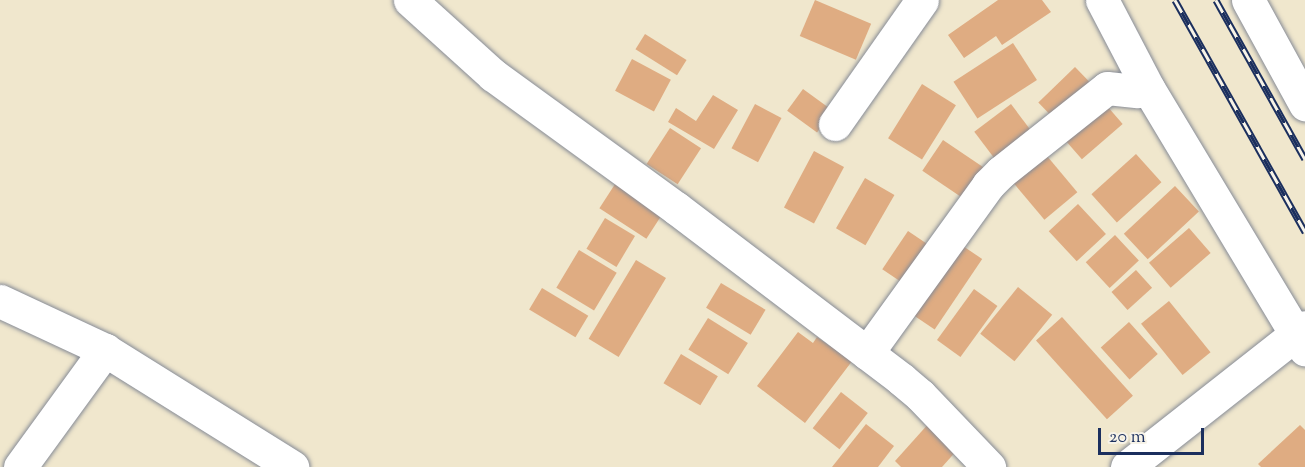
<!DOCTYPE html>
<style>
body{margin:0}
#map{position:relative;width:1305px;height:467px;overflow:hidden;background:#f0e7cd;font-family:"Sorts Mill Goudy",serif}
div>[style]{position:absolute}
.building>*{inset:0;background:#dfac82;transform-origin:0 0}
.roads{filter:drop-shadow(0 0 2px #868b96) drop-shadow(0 0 2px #868b96)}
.minor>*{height:33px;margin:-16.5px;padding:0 16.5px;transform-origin:16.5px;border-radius:16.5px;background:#fff}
.tertiary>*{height:33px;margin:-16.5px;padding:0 16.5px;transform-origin:16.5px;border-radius:16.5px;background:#fff}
.rail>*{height:7px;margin-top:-3.5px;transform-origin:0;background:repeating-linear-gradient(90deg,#f7f3e8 0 14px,#1b2f5e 0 28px);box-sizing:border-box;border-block:2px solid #1b2f5e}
span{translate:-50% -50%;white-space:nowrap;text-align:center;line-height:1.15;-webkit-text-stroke:4.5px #f7f3e8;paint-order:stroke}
.scale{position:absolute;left:1098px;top:428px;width:106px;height:27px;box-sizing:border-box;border:3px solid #1b2f5e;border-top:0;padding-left:8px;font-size:18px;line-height:21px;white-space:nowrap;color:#1b2f5e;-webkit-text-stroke:4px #f7f3e8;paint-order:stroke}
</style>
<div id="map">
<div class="building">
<div style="left:815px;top:0;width:61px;height:39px;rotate:23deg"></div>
<div style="clip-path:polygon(998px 0,1042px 0,1051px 12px,1002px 45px,996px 36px,964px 58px,948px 35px)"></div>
<div style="left:645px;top:34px;width:49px;height:18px;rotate:32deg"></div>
<div style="left:1013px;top:43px;width:44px;height:71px;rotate:57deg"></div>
<div style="left:632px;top:59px;width:44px;height:36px;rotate:28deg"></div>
<div style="left:1075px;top:67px;width:30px;height:51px;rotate:46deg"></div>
<div style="left:922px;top:84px;width:40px;height:64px;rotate:32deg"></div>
<div style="left:803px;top:89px;width:37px;height:27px;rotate:36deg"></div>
<div style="clip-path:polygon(713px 95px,738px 110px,714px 149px,668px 122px,676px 108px,696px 121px)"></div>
<div style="left:1101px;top:99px;width:33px;height:54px;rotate:49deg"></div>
<div style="left:755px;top:104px;width:30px;height:50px;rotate:28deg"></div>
<div style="left:1011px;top:104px;width:44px;height:46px;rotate:53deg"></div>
<div style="left:670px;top:128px;width:37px;height:43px;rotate:33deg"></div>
<div style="left:943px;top:140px;width:50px;height:37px;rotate:34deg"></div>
<div style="left:1042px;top:150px;width:55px;height:43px;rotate:50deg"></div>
<div style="left:814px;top:151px;width:34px;height:64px;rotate:28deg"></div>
<div style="left:1136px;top:154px;width:38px;height:60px;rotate:48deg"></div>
<div style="left:619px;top:178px;width:56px;height:36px;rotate:33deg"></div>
<div style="left:865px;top:178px;width:34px;height:58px;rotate:30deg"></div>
<div style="left:1175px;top:186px;width:35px;height:70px;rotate:47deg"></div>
<div style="left:1078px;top:204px;width:41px;height:40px;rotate:47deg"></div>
<div style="left:605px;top:218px;width:35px;height:36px;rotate:31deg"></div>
<div style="left:1189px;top:228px;width:33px;height:53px;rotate:49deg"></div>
<div style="left:908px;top:231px;width:34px;height:46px;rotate:34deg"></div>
<div style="left:1115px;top:235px;width:35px;height:40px;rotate:47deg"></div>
<div style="left:954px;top:240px;width:34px;height:85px;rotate:34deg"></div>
<div style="left:579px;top:250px;width:44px;height:44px;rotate:31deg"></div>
<div style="left:636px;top:260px;width:35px;height:92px;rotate:31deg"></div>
<div style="left:1136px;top:270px;width:24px;height:33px;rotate:48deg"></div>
<div style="left:721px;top:283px;width:52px;height:29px;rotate:31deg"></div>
<div style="left:1018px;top:287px;width:44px;height:60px;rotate:39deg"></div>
<div style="left:542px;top:288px;width:54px;height:25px;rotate:31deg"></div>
<div style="left:974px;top:289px;width:29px;height:63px;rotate:36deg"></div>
<div style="left:1169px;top:301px;width:66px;height:36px;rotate:51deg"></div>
<div style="left:1062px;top:317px;width:106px;height:35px;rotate:48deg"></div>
<div style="left:708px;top:318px;width:47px;height:37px;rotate:32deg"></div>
<div style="left:1129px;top:322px;width:43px;height:38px;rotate:48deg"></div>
<div style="clip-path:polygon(798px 332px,813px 343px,817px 337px,830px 346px,838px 335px,859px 352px,805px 423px,757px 386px)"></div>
<div style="left:681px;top:354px;width:43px;height:34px;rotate:31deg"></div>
<div style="left:841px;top:392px;width:34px;height:46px;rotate:38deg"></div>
<div style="clip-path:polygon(930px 422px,959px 448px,942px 467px,901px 467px,895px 461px)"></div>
<div style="clip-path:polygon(866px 424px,894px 446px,878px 467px,832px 467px)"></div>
<div style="clip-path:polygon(1300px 425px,1305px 430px,1305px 467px,1261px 467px,1258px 464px)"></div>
</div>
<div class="roads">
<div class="minor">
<div style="left:410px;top:0;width:112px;rotate:42.1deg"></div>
<div style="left:493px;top:75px;width:226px;rotate:36deg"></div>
<div style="left:676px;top:208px;width:283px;rotate:37.2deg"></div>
<div style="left:901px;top:379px;width:25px;rotate:40deg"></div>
<div style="left:920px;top:395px;width:100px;rotate:46.2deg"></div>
<div style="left:1102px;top:0;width:99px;rotate:62.4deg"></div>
<div style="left:1148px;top:88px;width:305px;rotate:59deg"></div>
<div style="left:1248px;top:0;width:119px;rotate:61.3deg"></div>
<div style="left:835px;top:124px;width:151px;rotate:-54.9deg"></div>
<div style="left:0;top:301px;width:116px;rotate:25deg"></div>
<div style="left:105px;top:350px;width:221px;rotate:32deg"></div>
<div style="left:867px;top:353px;width:207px;rotate:-54.2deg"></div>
<div style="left:988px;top:185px;width:18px;rotate:-45deg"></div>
<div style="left:1001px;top:172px;width:135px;rotate:-38.4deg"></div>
<div style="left:1107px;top:88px;width:31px;rotate:6deg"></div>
<div style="left:1138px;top:91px;width:10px;rotate:-17deg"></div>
<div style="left:20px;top:467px;width:145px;rotate:-54deg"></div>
</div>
<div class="tertiary">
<div style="left:1127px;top:467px;width:226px;rotate:-38.2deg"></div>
</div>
</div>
<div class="rail">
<div style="left:1175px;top:0;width:266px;rotate:60.7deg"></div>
<div style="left:1216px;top:0;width:182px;rotate:60.8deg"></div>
</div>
<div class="scale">20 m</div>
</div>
